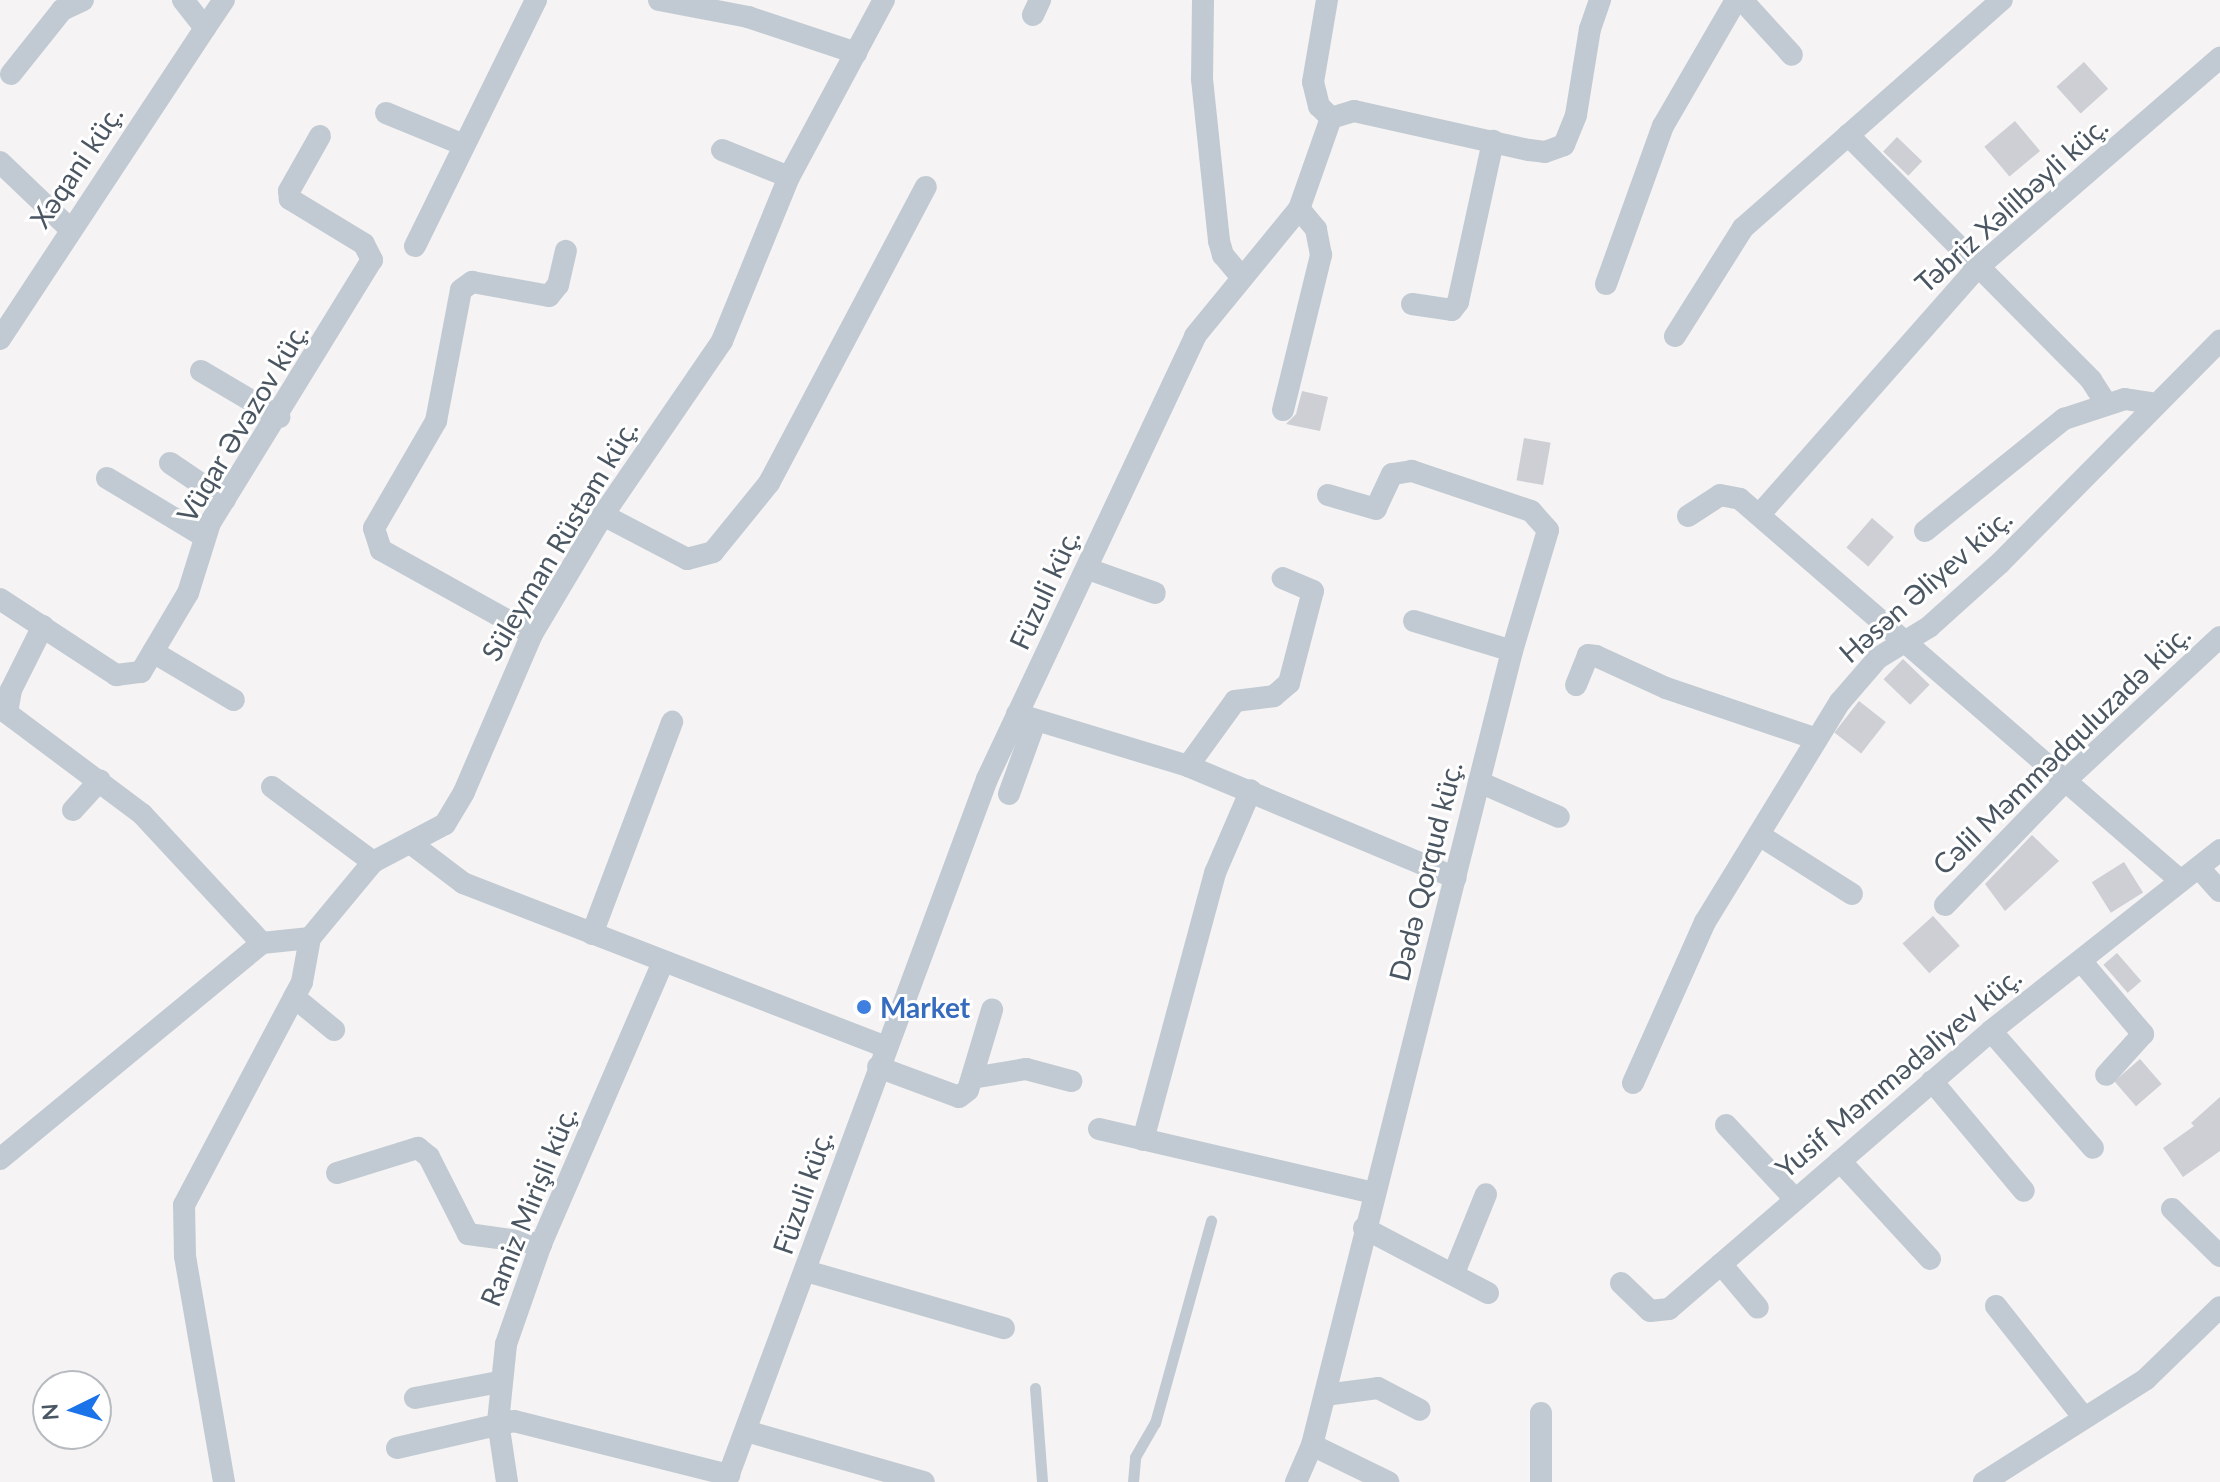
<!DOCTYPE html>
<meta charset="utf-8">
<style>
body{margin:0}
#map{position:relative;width:2220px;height:1482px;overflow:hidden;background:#f5f3f3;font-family:Lato,sans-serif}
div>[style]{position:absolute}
.building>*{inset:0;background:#cdcfd5;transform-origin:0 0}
.service>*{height:11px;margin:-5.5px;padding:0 5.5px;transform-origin:5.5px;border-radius:5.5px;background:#c1cad2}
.minor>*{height:22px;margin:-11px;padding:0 11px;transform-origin:11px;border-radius:11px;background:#c1cad2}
.dots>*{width:22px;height:22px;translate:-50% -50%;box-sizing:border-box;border:4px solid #fff;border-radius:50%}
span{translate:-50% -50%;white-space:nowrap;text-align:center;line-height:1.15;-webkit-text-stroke:6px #fff;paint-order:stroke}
.street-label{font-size:28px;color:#4a5661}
.shop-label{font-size:28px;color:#366cbe;font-weight:700}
.left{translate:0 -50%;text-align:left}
.north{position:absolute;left:32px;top:1370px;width:80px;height:80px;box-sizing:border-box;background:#fff;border:2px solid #b7bbc0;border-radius:50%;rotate:265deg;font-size:22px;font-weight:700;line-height:32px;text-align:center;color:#4a5661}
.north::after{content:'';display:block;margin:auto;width:28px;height:36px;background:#1a73e8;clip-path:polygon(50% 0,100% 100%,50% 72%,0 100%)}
</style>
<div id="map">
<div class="building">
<div style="left:2084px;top:62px;width:36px;height:37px;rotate:48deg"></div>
<div style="left:2015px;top:121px;width:39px;height:40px;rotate:50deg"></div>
<div style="left:1897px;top:137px;width:35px;height:20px;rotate:44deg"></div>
<div style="clip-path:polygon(1302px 391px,1328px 397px,1320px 431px,1286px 424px,1296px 414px)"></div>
<div style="left:1524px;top:438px;width:27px;height:43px;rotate:10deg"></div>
<div style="left:1872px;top:518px;width:29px;height:39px;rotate:41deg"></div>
<div style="left:1903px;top:659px;width:37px;height:28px;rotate:44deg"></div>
<div style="left:1859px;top:701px;width:34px;height:40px;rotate:38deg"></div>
<div style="clip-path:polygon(2032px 835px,2059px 861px,2005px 911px,1985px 884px)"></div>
<div style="left:2124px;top:862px;width:36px;height:38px;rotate:58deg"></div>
<div style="left:1933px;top:916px;width:40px;height:41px;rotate:48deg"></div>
<div style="left:2117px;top:953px;width:37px;height:18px;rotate:49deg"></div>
<div style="left:2140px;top:1059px;width:33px;height:34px;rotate:49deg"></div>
<div style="clip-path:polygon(2220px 1097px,2220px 1151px,2183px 1177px,2163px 1148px,2194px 1126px,2191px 1123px)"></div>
</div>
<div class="service">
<div style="left:1035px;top:1388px;width:94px;rotate:85.7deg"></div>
<div style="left:1133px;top:1482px;width:25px;rotate:-85deg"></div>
<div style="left:1135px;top:1457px;width:39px;rotate:-60deg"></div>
<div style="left:1155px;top:1423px;width:210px;rotate:-74.5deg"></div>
</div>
<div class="minor">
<div style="left:659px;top:0;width:91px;rotate:10.8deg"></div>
<div style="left:748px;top:17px;width:114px;rotate:18.4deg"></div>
<div style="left:1203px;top:0;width:79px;rotate:90.7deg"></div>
<div style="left:1202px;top:79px;width:163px;rotate:84deg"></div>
<div style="left:1219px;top:241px;width:15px;rotate:74deg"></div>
<div style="left:1223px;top:255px;width:26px;rotate:50deg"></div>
<div style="left:1327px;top:0;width:83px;rotate:99.7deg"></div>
<div style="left:1313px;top:82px;width:25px;rotate:76deg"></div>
<div style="left:1319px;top:106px;width:17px;rotate:45deg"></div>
<div style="left:1742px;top:0;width:74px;rotate:47.7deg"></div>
<div style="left:1033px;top:15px;width:17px;rotate:-65deg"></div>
<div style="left:205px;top:28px;width:34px;rotate:-56deg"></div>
<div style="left:11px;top:74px;width:82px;rotate:-51.4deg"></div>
<div style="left:62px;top:10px;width:23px;rotate:-25deg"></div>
<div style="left:386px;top:113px;width:84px;rotate:22.3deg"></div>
<div style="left:1848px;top:135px;width:345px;rotate:45.2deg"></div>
<div style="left:2091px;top:380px;width:27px;rotate:57deg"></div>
<div style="left:722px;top:150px;width:72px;rotate:21.9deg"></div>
<div style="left:0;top:162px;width:95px;rotate:43.7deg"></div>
<div style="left:415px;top:246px;width:274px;rotate:-63.8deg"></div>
<div style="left:1606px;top:284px;width:168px;rotate:-70.2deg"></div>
<div style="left:1663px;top:126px;width:146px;rotate:-59.9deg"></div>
<div style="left:1412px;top:304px;width:40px;rotate:8.5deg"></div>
<div style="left:1452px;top:310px;width:10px;rotate:-53deg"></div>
<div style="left:1458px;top:302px;width:165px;rotate:-77.7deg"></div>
<div style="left:1675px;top:336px;width:128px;rotate:-57.8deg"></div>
<div style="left:1743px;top:228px;width:345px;rotate:-41.4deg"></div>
<div style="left:0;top:339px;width:372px;rotate:-56.6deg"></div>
<div style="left:205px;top:28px;width:36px;rotate:-128deg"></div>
<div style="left:201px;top:371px;width:91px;rotate:30.5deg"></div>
<div style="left:1283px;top:410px;width:160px;rotate:-76.2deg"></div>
<div style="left:1321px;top:255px;width:26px;rotate:-101deg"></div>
<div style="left:1316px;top:229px;width:26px;rotate:-130deg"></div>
<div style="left:170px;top:463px;width:66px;rotate:33.9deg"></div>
<div style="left:107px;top:478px;width:114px;rotate:31deg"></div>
<div style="left:1760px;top:514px;width:327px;rotate:-48.6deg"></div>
<div style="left:1976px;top:269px;width:323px;rotate:-40.9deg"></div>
<div style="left:603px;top:515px;width:95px;rotate:27.6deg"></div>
<div style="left:687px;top:559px;width:27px;rotate:-15deg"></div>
<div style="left:713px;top:552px;width:89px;rotate:-50.9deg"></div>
<div style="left:769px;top:483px;width:335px;rotate:-62.1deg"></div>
<div style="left:1688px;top:516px;width:38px;rotate:-33deg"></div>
<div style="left:1720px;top:495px;width:20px;rotate:11deg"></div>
<div style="left:1740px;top:499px;width:583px;rotate:40.9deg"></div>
<div style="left:1925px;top:531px;width:179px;rotate:-38.9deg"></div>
<div style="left:2064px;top:419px;width:64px;rotate:-18.2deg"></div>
<div style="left:2125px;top:399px;width:30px;rotate:9deg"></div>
<div style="left:1088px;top:569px;width:71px;rotate:19.7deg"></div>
<div style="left:0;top:599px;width:139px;rotate:33.2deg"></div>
<div style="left:116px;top:675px;width:25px;rotate:-7deg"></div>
<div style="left:141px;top:672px;width:92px;rotate:-59.3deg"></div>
<div style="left:188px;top:593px;width:73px;rotate:-72.6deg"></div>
<div style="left:210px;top:523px;width:309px;rotate:-58.4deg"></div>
<div style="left:372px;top:260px;width:18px;rotate:-117deg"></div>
<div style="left:364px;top:244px;width:87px;rotate:-148.7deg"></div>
<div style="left:290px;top:199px;width:8px;rotate:-97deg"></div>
<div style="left:289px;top:191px;width:63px;rotate:-60.6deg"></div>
<div style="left:1414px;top:621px;width:102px;rotate:17deg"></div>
<div style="left:43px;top:626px;width:72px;rotate:116.6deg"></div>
<div style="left:11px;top:690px;width:23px;rotate:100deg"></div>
<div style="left:7px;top:713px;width:169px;rotate:36.8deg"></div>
<div style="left:142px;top:814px;width:176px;rotate:47.1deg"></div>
<div style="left:532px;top:634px;width:173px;rotate:-150.9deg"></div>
<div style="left:381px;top:550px;width:23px;rotate:-108deg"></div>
<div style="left:374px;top:528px;width:124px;rotate:-59.9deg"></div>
<div style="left:436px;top:421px;width:133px;rotate:-79.2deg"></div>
<div style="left:461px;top:290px;width:14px;rotate:-36deg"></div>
<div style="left:472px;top:282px;width:78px;rotate:10.3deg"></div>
<div style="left:549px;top:296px;width:14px;rotate:-51deg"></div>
<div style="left:558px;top:285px;width:35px;rotate:-77deg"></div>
<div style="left:153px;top:652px;width:94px;rotate:30.7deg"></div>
<div style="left:1576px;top:685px;width:32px;rotate:-68deg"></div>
<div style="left:1588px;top:655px;width:8px;rotate:7deg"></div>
<div style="left:1596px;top:656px;width:77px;rotate:24.6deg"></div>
<div style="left:1666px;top:688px;width:156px;rotate:18.7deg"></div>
<div style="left:1017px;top:714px;width:179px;rotate:16.9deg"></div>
<div style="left:1188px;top:766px;width:290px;rotate:22.7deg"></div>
<div style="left:1188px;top:766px;width:80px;rotate:-54.1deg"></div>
<div style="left:1235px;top:701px;width:39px;rotate:-7deg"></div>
<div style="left:1274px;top:696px;width:20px;rotate:-41deg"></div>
<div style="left:1289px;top:683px;width:95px;rotate:-75.4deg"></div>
<div style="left:1313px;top:591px;width:33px;rotate:-157deg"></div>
<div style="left:1479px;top:782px;width:87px;rotate:23.6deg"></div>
<div style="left:272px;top:787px;width:126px;rotate:36.6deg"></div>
<div style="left:1009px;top:794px;width:77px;rotate:-70.1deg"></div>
<div style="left:73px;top:810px;width:40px;rotate:-48deg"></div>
<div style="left:1759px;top:835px;width:110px;rotate:32.4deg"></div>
<div style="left:413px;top:845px;width:63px;rotate:37.2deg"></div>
<div style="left:463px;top:883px;width:453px;rotate:21.2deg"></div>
<div style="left:2199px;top:868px;width:31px;rotate:48deg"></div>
<div style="left:1945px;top:905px;width:174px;rotate:-45.9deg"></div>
<div style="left:2066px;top:780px;width:210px;rotate:-42.9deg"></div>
<div style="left:592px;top:934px;width:227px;rotate:-69.3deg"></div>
<div style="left:2081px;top:961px;width:96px;rotate:49.7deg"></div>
<div style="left:2143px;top:1034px;width:55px;rotate:132.1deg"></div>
<div style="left:294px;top:997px;width:52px;rotate:39.5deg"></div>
<div style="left:1991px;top:1031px;width:155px;rotate:48.9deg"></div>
<div style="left:878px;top:1067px;width:86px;rotate:20.3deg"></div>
<div style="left:959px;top:1097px;width:11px;rotate:-38deg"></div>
<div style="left:968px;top:1090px;width:84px;rotate:-73.3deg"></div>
<div style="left:972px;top:1078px;width:55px;rotate:-9.5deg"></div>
<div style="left:1026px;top:1069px;width:47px;rotate:14.9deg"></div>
<div style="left:1932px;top:1081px;width:143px;rotate:50.1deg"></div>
<div style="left:1633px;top:1083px;width:176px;rotate:-65.9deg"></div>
<div style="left:1705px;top:922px;width:258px;rotate:-58.5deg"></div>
<div style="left:1840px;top:702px;width:58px;rotate:-49.2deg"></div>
<div style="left:1878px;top:658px;width:60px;rotate:-31.3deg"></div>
<div style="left:1929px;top:627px;width:96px;rotate:-42deg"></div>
<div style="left:2000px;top:563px;width:313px;rotate:-45.3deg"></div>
<div style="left:1726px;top:1125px;width:100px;rotate:47deg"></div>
<div style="left:1099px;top:1129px;width:281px;rotate:13.1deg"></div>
<div style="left:1143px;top:1140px;width:277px;rotate:-74.9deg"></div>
<div style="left:1215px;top:873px;width:90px;rotate:-66.6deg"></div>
<div style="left:0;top:1159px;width:340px;rotate:-39.5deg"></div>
<div style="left:262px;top:943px;width:48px;rotate:-5.9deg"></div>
<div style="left:310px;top:938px;width:99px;rotate:-50.3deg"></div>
<div style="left:373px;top:862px;width:81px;rotate:-27.8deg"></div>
<div style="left:445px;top:824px;width:37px;rotate:-59deg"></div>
<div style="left:464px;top:792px;width:172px;rotate:-66.7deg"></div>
<div style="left:532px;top:634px;width:139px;rotate:-59.2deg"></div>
<div style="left:603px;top:515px;width:211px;rotate:-55.6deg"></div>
<div style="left:722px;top:341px;width:177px;rotate:-67.8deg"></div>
<div style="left:789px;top:177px;width:201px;rotate:-61.8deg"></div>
<div style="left:1840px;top:1161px;width:133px;rotate:47.4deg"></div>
<div style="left:337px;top:1173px;width:85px;rotate:-17.2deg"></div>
<div style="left:418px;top:1148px;width:14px;rotate:39deg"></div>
<div style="left:429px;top:1157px;width:86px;rotate:63.1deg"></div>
<div style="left:468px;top:1234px;width:74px;rotate:7.8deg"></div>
<div style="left:2172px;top:1209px;width:67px;rotate:44.4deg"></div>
<div style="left:1364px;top:1228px;width:140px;rotate:27.7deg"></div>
<div style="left:1721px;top:1264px;width:57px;rotate:49.9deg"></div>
<div style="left:806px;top:1271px;width:206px;rotate:16.1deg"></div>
<div style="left:1454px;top:1273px;width:85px;rotate:-67.9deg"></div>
<div style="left:1621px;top:1283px;width:40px;rotate:44deg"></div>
<div style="left:1650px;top:1311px;width:19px;rotate:-6deg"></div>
<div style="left:1669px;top:1309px;width:425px;rotate:-40.8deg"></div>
<div style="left:1991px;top:1031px;width:292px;rotate:-38.3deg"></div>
<div style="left:1996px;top:1306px;width:142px;rotate:51.8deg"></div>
<div style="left:1325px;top:1395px;width:53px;rotate:-7.5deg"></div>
<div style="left:1378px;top:1388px;width:47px;rotate:27.6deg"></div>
<div style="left:415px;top:1398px;width:86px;rotate:-10.8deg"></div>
<div style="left:746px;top:1431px;width:185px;rotate:16deg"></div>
<div style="left:1312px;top:1445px;width:85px;rotate:26deg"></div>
<div style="left:397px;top:1448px;width:120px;rotate:-13deg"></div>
<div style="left:514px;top:1421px;width:222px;rotate:14.1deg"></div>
<div style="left:224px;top:1482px;width:229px;rotate:-99.8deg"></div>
<div style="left:185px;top:1256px;width:51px;rotate:-91.1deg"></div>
<div style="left:184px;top:1205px;width:252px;rotate:-62.1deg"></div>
<div style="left:302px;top:982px;width:45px;rotate:-79.7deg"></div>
<div style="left:507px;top:1482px;width:61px;rotate:-98.5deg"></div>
<div style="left:498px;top:1422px;width:78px;rotate:-84.1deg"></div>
<div style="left:506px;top:1344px;width:106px;rotate:-70.7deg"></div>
<div style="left:541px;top:1244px;width:307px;rotate:-66.6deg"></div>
<div style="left:726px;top:1482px;width:750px;rotate:-69.63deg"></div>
<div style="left:987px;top:779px;width:489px;rotate:-64.8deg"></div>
<div style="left:1195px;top:336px;width:164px;rotate:-50.7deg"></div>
<div style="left:1299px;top:209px;width:96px;rotate:-70.6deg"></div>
<div style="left:1331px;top:118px;width:24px;rotate:-17deg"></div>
<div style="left:1354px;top:111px;width:179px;rotate:12.6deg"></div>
<div style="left:1529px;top:150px;width:16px;rotate:7deg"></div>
<div style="left:1545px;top:152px;width:20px;rotate:-20deg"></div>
<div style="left:1564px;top:145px;width:32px;rotate:-68deg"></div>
<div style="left:1576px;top:115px;width:87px;rotate:-80.8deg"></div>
<div style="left:1590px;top:29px;width:31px;rotate:-71deg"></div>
<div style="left:1296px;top:1482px;width:40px;rotate:-66.6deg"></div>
<div style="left:1312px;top:1445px;width:819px;rotate:-75.86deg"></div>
<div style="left:1512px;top:651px;width:126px;rotate:-73.4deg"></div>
<div style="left:1548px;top:530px;width:25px;rotate:-132deg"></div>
<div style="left:1531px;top:511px;width:126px;rotate:-161.4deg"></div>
<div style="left:1412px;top:471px;width:20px;rotate:171deg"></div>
<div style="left:1392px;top:474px;width:38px;rotate:115deg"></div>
<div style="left:1376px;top:509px;width:50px;rotate:-163.7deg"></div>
<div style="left:1541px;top:1482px;width:69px;rotate:-90deg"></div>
<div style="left:1984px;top:1482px;width:192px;rotate:-32.4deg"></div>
<div style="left:2146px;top:1379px;width:103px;rotate:-44.2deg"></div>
</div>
<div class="dots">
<div style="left:864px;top:1007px;background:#3f7fe0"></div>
</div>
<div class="street-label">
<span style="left:76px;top:166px;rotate:-56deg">Xəqani küç.</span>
<span style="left:2011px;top:204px;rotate:-42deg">Təbriz Xəlilbəyli küç.</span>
<span style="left:242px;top:422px;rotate:-59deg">Vüqar Əvəzov küç.</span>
<span style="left:559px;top:540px;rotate:-59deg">Süleyman Rüstəm küç.</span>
<span style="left:1925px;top:585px;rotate:-41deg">Həsən Əliyev küç.</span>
<span style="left:1044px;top:589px;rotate:-65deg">Füzuli küç.</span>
<span style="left:2061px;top:749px;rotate:-44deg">Cəlil Məmmədquluzadə küç.</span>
<span style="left:1425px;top:871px;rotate:-76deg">Dədə Qorqud küç.</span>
<span style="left:1898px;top:1072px;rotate:-40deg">Yusif Məmmədəliyev küç.</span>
<span style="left:802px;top:1192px;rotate:-71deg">Füzuli küç.</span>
<span style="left:528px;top:1206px;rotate:-68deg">Ramiz Mirişli küç.</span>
</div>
<div class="shop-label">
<span class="left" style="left:880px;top:1007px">Market</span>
</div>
<div class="north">N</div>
</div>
